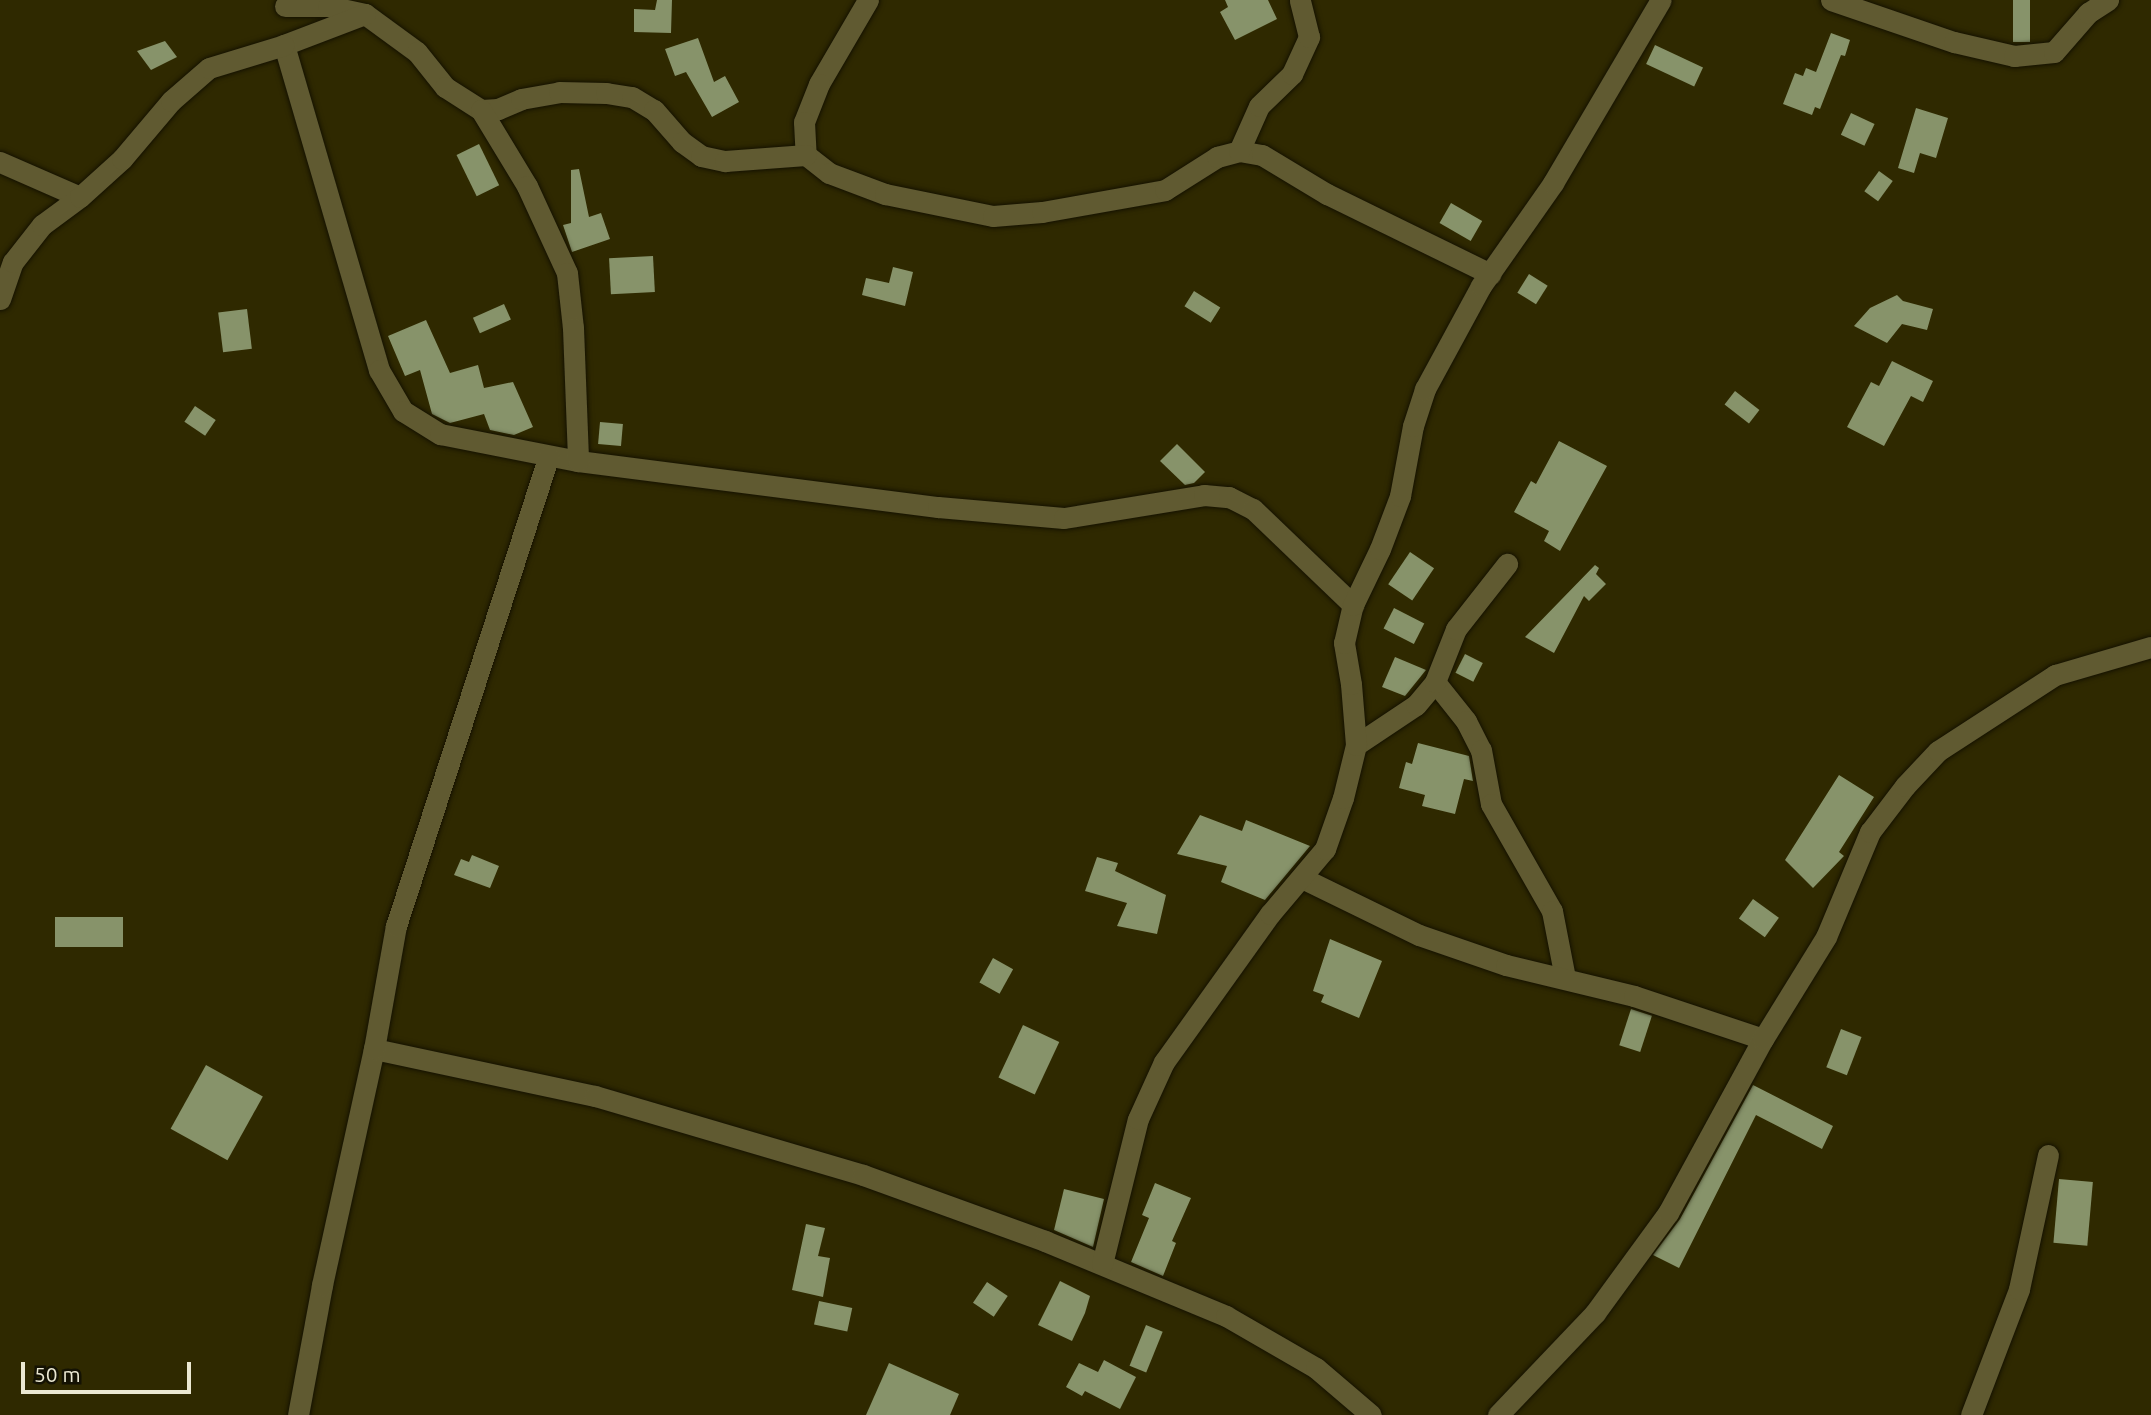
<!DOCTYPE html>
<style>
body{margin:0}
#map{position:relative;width:2151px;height:1415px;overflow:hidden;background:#2f2900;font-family:Ubuntu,sans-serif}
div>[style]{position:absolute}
.building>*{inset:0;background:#87936a;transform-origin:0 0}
.roads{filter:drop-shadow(0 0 2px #151200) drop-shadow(0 0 2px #151200)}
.minor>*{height:21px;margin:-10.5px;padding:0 10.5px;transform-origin:10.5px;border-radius:10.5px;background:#605a31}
span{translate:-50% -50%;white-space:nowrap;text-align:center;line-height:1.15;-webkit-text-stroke:7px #141203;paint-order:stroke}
.scale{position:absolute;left:21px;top:1362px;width:170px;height:32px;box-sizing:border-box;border:4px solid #ebe8d2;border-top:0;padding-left:9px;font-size:21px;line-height:24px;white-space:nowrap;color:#ebe8d2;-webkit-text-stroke:5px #141203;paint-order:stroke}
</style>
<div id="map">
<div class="building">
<div style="clip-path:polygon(657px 0,672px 0,671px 33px,634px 32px,634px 9px,655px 10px)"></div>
<div style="clip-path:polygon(1225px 0,1268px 0,1277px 19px,1235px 40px,1220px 12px,1228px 7px)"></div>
<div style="left:2013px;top:0;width:17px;height:42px"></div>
<div style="clip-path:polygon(1831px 33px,1850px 40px,1845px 56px,1841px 55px,1820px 109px,1815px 107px,1812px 115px,1783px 104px,1795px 73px,1803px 76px,1806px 68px,1816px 72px)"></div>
<div style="clip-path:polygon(698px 38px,714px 82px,725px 76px,739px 102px,712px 117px,686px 72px,675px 76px,665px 49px)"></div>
<div style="clip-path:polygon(165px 41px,177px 57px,151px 70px,137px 51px)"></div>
<div style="left:1655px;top:45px;width:53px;height:21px;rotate:25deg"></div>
<div style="clip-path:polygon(1916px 108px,1948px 118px,1936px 158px,1920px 153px,1914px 173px,1898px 168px)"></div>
<div style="left:1851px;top:113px;width:26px;height:24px;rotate:25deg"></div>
<div style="left:479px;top:144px;width:46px;height:25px;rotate:64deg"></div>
<div style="clip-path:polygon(579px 169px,589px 217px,601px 213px,610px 239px,572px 252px,563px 225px,571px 223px,571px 170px)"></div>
<div style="left:1879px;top:171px;width:17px;height:25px;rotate:36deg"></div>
<div style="left:1451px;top:203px;width:36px;height:23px;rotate:30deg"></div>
<div style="left:653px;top:256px;width:36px;height:44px;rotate:87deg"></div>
<div style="clip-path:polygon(893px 267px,913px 272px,905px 306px,862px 295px,866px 278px,889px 283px)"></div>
<div style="left:1529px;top:274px;width:22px;height:22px;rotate:32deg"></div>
<div style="left:1194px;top:291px;width:31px;height:18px;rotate:32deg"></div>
<div style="clip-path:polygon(1897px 295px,1903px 301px,1933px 309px,1927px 330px,1902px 324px,1887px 343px,1854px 326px,1870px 308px)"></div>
<div style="left:504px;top:304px;width:17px;height:34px;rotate:66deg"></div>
<div style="left:247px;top:309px;width:40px;height:29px;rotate:83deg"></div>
<div style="clip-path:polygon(426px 320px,450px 373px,478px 365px,484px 388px,513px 382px,533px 427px,514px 435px,490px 430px,484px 414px,450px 423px,432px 414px,420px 370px,405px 376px,388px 336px)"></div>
<div style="clip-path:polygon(1892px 361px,1933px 381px,1923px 402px,1911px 396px,1884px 446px,1847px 427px,1871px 382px,1879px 386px)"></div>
<div style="left:1735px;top:391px;width:31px;height:17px;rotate:38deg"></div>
<div style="left:195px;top:406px;width:25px;height:19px;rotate:34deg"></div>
<div style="left:600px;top:422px;width:23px;height:22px;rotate:5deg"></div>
<div style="clip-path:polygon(1559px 441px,1607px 466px,1560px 551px,1544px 541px,1549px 531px,1514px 512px,1531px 481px,1536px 484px)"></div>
<div style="clip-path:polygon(1177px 444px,1205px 472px,1194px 483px,1185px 485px,1160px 461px)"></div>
<div style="left:1410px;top:552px;width:29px;height:39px;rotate:34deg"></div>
<div style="clip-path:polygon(1595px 565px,1599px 568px,1596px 574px,1606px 584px,1589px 601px,1584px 596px,1554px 653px,1525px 637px)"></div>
<div style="left:1394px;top:608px;width:34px;height:23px;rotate:27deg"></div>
<div style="left:1465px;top:654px;width:20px;height:21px;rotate:27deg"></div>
<div style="clip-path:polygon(1395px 657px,1426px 670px,1405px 696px,1382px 687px)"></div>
<div style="clip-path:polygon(1418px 743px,1469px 756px,1473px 781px,1464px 779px,1455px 814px,1422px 806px,1425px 795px,1399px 788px,1406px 762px,1412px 764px)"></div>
<div style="clip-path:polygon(1839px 775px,1874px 797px,1839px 852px,1844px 856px,1813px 888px,1785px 860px)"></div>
<div style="clip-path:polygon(1200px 815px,1242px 831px,1246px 820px,1310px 846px,1265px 900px,1221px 882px,1227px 866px,1177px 854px)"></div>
<div style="clip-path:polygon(472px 855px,499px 866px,490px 888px,454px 875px,461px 859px,469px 862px)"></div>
<div style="clip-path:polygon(1097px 857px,1118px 863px,1115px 871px,1166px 895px,1157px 934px,1117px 926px,1127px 903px,1085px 891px)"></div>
<div style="left:1753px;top:899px;width:32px;height:24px;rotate:36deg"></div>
<div style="left:123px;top:917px;width:30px;height:68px;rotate:90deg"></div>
<div style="clip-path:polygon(1330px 939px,1382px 961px,1359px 1018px,1321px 1002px,1324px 995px,1313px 991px)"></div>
<div style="left:993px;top:958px;width:23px;height:28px;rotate:29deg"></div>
<div style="left:1631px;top:1009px;width:22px;height:38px;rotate:18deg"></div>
<div style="left:1023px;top:1025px;width:40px;height:58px;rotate:25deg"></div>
<div style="left:1841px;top:1029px;width:22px;height:41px;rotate:21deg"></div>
<div style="left:206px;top:1065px;width:65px;height:73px;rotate:29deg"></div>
<div style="clip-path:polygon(1753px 1085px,1833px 1126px,1822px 1149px,1756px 1115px,1679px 1268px,1653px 1255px,1680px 1219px)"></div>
<div style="left:2059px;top:1179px;width:34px;height:64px;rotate:5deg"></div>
<div style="clip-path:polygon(1155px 1183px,1191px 1198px,1172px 1241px,1176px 1243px,1163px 1276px,1131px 1262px,1149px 1218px,1142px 1215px)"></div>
<div style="clip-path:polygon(1064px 1189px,1104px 1199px,1093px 1247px,1054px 1230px)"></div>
<div style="clip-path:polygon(806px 1224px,825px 1228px,818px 1256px,830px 1258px,823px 1297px,792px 1290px)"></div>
<div style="clip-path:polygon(1060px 1281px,1090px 1296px,1085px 1313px,1072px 1341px,1038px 1325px)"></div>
<div style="left:987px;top:1282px;width:25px;height:25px;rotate:34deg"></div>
<div style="left:819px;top:1301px;width:34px;height:24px;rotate:12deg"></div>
<div style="left:1146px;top:1325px;width:18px;height:44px;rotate:22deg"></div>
<div style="clip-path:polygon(1104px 1360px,1136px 1377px,1120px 1409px,1085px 1391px,1082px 1396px,1066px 1387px,1079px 1363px,1098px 1372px)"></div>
<div style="clip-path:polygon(889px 1363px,959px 1394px,950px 1415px,866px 1415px)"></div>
</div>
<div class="roads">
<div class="minor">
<div style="left:868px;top:0;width:97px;rotate:120.3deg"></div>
<div style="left:819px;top:84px;width:41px;rotate:111.5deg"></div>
<div style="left:804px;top:122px;width:33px;rotate:87deg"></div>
<div style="left:806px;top:155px;width:29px;rotate:38deg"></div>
<div style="left:829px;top:173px;width:60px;rotate:20.6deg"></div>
<div style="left:885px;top:194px;width:110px;rotate:11.5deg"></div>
<div style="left:993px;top:216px;width:49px;rotate:-4.7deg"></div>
<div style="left:1042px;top:212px;width:125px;rotate:-10.1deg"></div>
<div style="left:1165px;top:190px;width:62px;rotate:-32.4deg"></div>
<div style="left:1217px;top:157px;width:23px;rotate:-15deg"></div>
<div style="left:1239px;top:151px;width:23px;rotate:10deg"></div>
<div style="left:1262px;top:155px;width:76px;rotate:31deg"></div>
<div style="left:1327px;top:194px;width:182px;rotate:26.1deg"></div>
<div style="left:1831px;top:0;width:130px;rotate:18.9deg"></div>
<div style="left:1954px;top:42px;width:62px;rotate:13.1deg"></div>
<div style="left:2014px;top:56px;width:40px;rotate:-5.7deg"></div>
<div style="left:2054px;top:52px;width:52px;rotate:-48.9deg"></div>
<div style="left:2088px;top:13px;width:24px;rotate:-33deg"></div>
<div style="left:285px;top:6px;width:43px"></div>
<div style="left:328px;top:6px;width:38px;rotate:12deg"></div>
<div style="left:365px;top:14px;width:64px;rotate:36.2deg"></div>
<div style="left:417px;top:52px;width:45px;rotate:51.3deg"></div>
<div style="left:445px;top:87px;width:43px;rotate:32.6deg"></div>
<div style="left:481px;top:110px;width:17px;rotate:-3deg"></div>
<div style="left:498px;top:109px;width:25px;rotate:-23deg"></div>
<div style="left:521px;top:99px;width:39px;rotate:-10deg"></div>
<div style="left:559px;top:92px;width:47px;rotate:1.2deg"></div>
<div style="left:606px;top:93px;width:26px;rotate:9deg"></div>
<div style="left:632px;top:97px;width:26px;rotate:31deg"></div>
<div style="left:654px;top:110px;width:43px;rotate:48.8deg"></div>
<div style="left:682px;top:142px;width:24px;rotate:36deg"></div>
<div style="left:701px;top:156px;width:25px;rotate:12deg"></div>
<div style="left:725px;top:161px;width:81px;rotate:-4.2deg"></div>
<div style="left:365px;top:14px;width:87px;rotate:159.1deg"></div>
<div style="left:284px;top:45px;width:339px;rotate:73.7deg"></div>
<div style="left:379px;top:370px;width:48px;rotate:59.7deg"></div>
<div style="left:403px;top:411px;width:44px;rotate:31.9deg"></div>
<div style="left:440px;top:434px;width:141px;rotate:11.1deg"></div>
<div style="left:578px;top:461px;width:363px;rotate:7.3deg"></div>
<div style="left:938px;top:507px;width:126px;rotate:5deg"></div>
<div style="left:1064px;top:518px;width:142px;rotate:-9.3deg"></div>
<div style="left:1204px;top:495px;width:25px;rotate:5deg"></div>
<div style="left:1229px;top:497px;width:27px;rotate:27deg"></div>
<div style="left:1253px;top:509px;width:139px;rotate:43.8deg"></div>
<div style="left:481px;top:110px;width:89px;rotate:58.8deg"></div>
<div style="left:527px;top:186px;width:96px;rotate:65.3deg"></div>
<div style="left:567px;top:273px;width:55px;rotate:83.8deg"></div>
<div style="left:573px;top:328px;width:133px;rotate:87.8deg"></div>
<div style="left:1239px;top:151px;width:49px;rotate:-66deg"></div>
<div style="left:1259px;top:106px;width:46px;rotate:-44.1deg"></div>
<div style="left:1292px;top:74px;width:41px;rotate:-65.3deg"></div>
<div style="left:1309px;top:37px;width:38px;rotate:-104deg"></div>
<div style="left:0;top:162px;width:87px;rotate:23.6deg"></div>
<div style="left:0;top:299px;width:39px;rotate:-71deg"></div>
<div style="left:13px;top:262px;width:47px;rotate:-51.9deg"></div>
<div style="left:42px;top:225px;width:47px;rotate:-36.4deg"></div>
<div style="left:80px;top:197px;width:57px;rotate:-42.1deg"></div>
<div style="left:122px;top:159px;width:76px;rotate:-49.8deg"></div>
<div style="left:171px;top:101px;width:50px;rotate:-41deg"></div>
<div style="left:209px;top:68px;width:78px;rotate:-17deg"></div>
<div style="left:1435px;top:682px;width:50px;rotate:51.5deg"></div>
<div style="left:1466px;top:721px;width:33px;rotate:63deg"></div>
<div style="left:1481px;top:750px;width:55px;rotate:79.5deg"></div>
<div style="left:1491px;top:804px;width:123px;rotate:60.3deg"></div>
<div style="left:1552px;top:911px;width:68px;rotate:79deg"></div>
<div style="left:1356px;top:745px;width:72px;rotate:-33.7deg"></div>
<div style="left:1416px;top:705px;width:30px;rotate:-50deg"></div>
<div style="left:1435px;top:682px;width:57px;rotate:-68.4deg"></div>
<div style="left:1456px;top:629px;width:83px;rotate:-51.9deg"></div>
<div style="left:1302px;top:878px;width:130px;rotate:26deg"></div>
<div style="left:1419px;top:935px;width:92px;rotate:19deg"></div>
<div style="left:1506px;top:965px;width:132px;rotate:13.6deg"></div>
<div style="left:1634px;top:996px;width:136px;rotate:18.4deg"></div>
<div style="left:374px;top:1049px;width:226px;rotate:12deg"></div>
<div style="left:595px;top:1096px;width:279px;rotate:16.4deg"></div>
<div style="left:863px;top:1175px;width:194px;rotate:19.9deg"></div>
<div style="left:1045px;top:1241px;width:196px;rotate:22.5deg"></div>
<div style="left:1226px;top:1316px;width:104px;rotate:30deg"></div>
<div style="left:1316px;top:1368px;width:72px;rotate:40.5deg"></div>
<div style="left:1102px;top:1264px;width:149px;rotate:-76.1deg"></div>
<div style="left:1138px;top:1119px;width:63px;rotate:-65.5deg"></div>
<div style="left:1164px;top:1062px;width:182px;rotate:-54.4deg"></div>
<div style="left:1270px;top:914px;width:85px;rotate:-49.8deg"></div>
<div style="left:1325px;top:849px;width:54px;rotate:-70.6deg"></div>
<div style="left:1343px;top:798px;width:55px;rotate:-76.2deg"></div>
<div style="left:1356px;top:745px;width:61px;rotate:-94.7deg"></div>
<div style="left:1351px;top:684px;width:42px;rotate:-99.7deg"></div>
<div style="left:1344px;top:643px;width:39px;rotate:-77deg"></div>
<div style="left:1353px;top:605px;width:62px;rotate:-64.3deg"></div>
<div style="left:1380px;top:549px;width:57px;rotate:-69.3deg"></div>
<div style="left:1400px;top:496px;width:71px;rotate:-79.5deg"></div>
<div style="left:1413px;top:426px;width:39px;rotate:-72deg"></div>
<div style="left:1425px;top:389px;width:117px;rotate:-61.5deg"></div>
<div style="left:1481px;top:286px;width:126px;rotate:-55deg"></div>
<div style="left:1553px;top:183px;width:212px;rotate:-59.5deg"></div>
<div style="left:298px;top:1415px;width:132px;rotate:-79.5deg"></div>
<div style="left:322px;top:1285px;width:242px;rotate:-77.6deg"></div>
<div style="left:374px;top:1049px;width:125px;rotate:-79.9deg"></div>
<div style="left:396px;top:926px;width:494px;rotate:-72deg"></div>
<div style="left:1498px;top:1415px;width:141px;rotate:-46.4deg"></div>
<div style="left:1595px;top:1313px;width:124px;rotate:-53.9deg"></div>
<div style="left:1668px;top:1213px;width:198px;rotate:-61.4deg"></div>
<div style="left:1763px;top:1039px;width:120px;rotate:-58.3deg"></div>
<div style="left:1826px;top:937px;width:114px;rotate:-67.3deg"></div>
<div style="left:1870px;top:832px;width:58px;rotate:-52.7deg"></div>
<div style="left:1905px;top:786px;width:48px;rotate:-46.7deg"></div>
<div style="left:1938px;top:751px;width:140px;rotate:-33deg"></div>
<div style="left:2055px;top:675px;width:100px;rotate:-16.3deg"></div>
<div style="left:1971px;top:1415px;width:135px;rotate:-69.1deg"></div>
<div style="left:2019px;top:1289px;width:137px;rotate:-77.8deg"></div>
</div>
</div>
<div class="scale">50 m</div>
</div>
